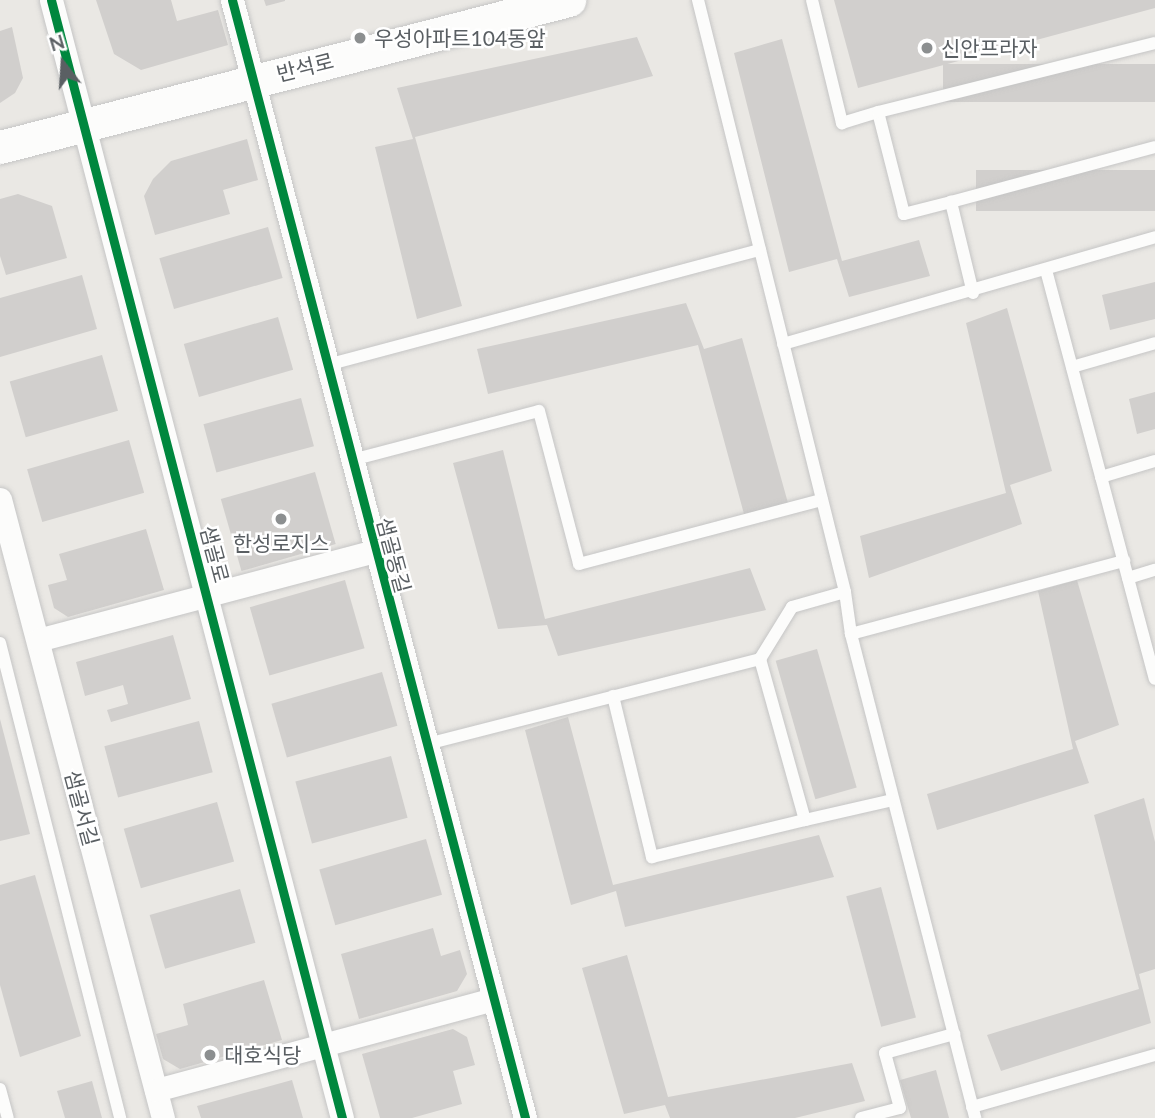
<!DOCTYPE html>
<meta charset="utf-8">
<style>
body{margin:0}
#map{position:relative;width:1155px;height:1118px;overflow:hidden;background:#eae8e4;font-family:Lato,"Noto Sans KR",sans-serif}
div>[style]{position:absolute}
.building>*{inset:0;background:#d1cfcd;transform-origin:0 0}
.roads{filter:drop-shadow(0 0 2px #c5c5c5) drop-shadow(0 0 2px #c5c5c5)}
.lane>*{height:12px;margin:-6px;padding:0 6px;transform-origin:6px;border-radius:6px;background:#fcfcfb}
.street>*{height:23px;margin:-11.5px;padding:0 11.5px;transform-origin:11.5px;border-radius:11.5px;background:#fcfcfb}
.secondary>*{height:33px;margin:-16.5px;padding:0 16.5px;transform-origin:16.5px;border-radius:16.5px;background:#fcfcfb}
.cycleway>*{height:9px;margin:-4.5px;padding:0 4.5px;transform-origin:4.5px;border-radius:4.5px;background:#00873e}
.dots>*{width:19px;height:19px;translate:-50% -50%;box-sizing:border-box;border:4px solid #fff;border-radius:50%}
span{translate:-50% -50%;white-space:nowrap;text-align:center;line-height:1.15;-webkit-text-stroke:5px #fff;paint-order:stroke}
.poi-label{font-size:21px;color:#5a5f63}
.left{translate:0 -50%;text-align:left}
.street-label{font-size:21px;color:#5a5f63}
.north{position:absolute;left:28px;top:28px;width:70px;height:70px;-webkit-text-stroke:5px #fff;paint-order:stroke;rotate:343deg;font-size:19px;font-weight:700;line-height:28px;text-align:center;color:#5a5f63}
.north::after{content:'';display:block;margin:auto;width:24px;height:32px;background:#5a5f63;clip-path:polygon(50% 0,100% 100%,50% 72%,0 100%)}
</style>
<div id="map">
<div class="building">
<div style="clip-path:polygon(96px 0,171px 0,177px 21px,218px 10px,228px 45px,141px 70px,114px 54px)"></div>
<div style="clip-path:polygon(264px 0,285px 0,285px 1px,266px 6px)"></div>
<div style="clip-path:polygon(834px 0,1155px 0,1155px 8px,858px 88px)"></div>
<div style="clip-path:polygon(12px 27px,23px 78px,15px 93px,0 103px,0 31px)"></div>
<div style="clip-path:polygon(637px 37px,653px 76px,415px 137px,462px 306px,417px 319px,375px 147px,413px 139px,397px 88px)"></div>
<div style="clip-path:polygon(782px 39px,842px 261px,919px 240px,930px 276px,849px 297px,837px 259px,789px 272px,734px 53px)"></div>
<div style="left:1155px;top:64px;width:38px;height:212px;rotate:90deg"></div>
<div style="clip-path:polygon(247px 139px,258px 180px,223px 190px,230px 214px,155px 235px,144px 196px,153px 179px,171px 161px)"></div>
<div style="left:1155px;top:170px;width:41px;height:179px;rotate:90deg"></div>
<div style="clip-path:polygon(18px 194px,52px 206px,67px 258px,6px 275px,0 256px,0 199px)"></div>
<div style="left:268px;top:227px;width:53px;height:113px;rotate:74deg"></div>
<div style="clip-path:polygon(82px 275px,97px 329px,0 357px,0 298px)"></div>
<div style="clip-path:polygon(1155px 282px,1155px 319px,1110px 330px,1102px 295px)"></div>
<div style="clip-path:polygon(686px 303px,704px 349px,742px 338px,788px 503px,744px 514px,698px 345px,488px 394px,477px 349px)"></div>
<div style="clip-path:polygon(1007px 308px,1052px 471px,1010px 485px,1022px 524px,869px 578px,860px 536px,1006px 493px,966px 323px)"></div>
<div style="left:278px;top:317px;width:55px;height:98px;rotate:74deg"></div>
<div style="left:102px;top:355px;width:58px;height:96px;rotate:74deg"></div>
<div style="clip-path:polygon(1155px 392px,1155px 429px,1137px 434px,1129px 399px)"></div>
<div style="left:301px;top:398px;width:50px;height:101px;rotate:75deg"></div>
<div style="left:129px;top:440px;width:55px;height:106px;rotate:74deg"></div>
<div style="clip-path:polygon(503px 450px,545px 619px,750px 568px,766px 610px,558px 656px,547px 625px,498px 629px,453px 463px)"></div>
<div style="left:315px;top:472px;width:75px;height:98px;rotate:74deg"></div>
<div style="clip-path:polygon(146px 529px,164px 590px,68px 617px,54px 608px,48px 585px,67px 580px,59px 554px)"></div>
<div style="left:345px;top:580px;width:71px;height:99px;rotate:74deg"></div>
<div style="clip-path:polygon(1077px 580px,1119px 725px,1075px 741px,1089px 783px,937px 830px,927px 794px,1073px 749px,1038px 591px)"></div>
<div style="clip-path:polygon(173px 635px,191px 699px,111px 722px,107px 710px,128px 704px,123px 685px,85px 696px,76px 662px)"></div>
<div style="left:817px;top:649px;width:144px;height:43px;rotate:74deg"></div>
<div style="left:382px;top:672px;width:56px;height:115px;rotate:74deg"></div>
<div style="clip-path:polygon(568px 717px,613px 885px,819px 835px,834px 877px,625px 927px,616px 891px,571px 905px,525px 730px)"></div>
<div style="clip-path:polygon(0 719px,30px 834px,0 841px)"></div>
<div style="left:199px;top:721px;width:53px;height:98px;rotate:75deg"></div>
<div style="left:391px;top:756px;width:64px;height:99px;rotate:75deg"></div>
<div style="clip-path:polygon(1144px 798px,1155px 842px,1155px 969px,1139px 974px,1151px 1023px,1001px 1071px,987px 1035px,1139px 989px,1094px 815px)"></div>
<div style="left:217px;top:802px;width:62px;height:97px;rotate:74deg"></div>
<div style="left:426px;top:839px;width:58px;height:111px;rotate:74deg"></div>
<div style="clip-path:polygon(35px 875px,81px 1036px,20px 1057px,0 985px,0 885px)"></div>
<div style="left:881px;top:887px;width:135px;height:36px;rotate:75deg"></div>
<div style="left:240px;top:889px;width:56px;height:94px;rotate:74deg"></div>
<div style="clip-path:polygon(433px 928px,441px 956px,460px 950px,467px 974px,457px 991px,359px 1019px,341px 954px)"></div>
<div style="clip-path:polygon(627px 955px,668px 1097px,852px 1063px,865px 1101px,795px 1118px,670px 1118px,665px 1105px,624px 1114px,582px 968px)"></div>
<div style="clip-path:polygon(264px 980px,282px 1040px,180px 1069px,163px 1059px,156px 1034px,188px 1025px,183px 1004px)"></div>
<div style="clip-path:polygon(453px 1029px,467px 1037px,475px 1065px,453px 1071px,462px 1104px,412px 1118px,380px 1118px,362px 1054px)"></div>
<div style="clip-path:polygon(936px 1070px,949px 1118px,911px 1118px,900px 1080px)"></div>
<div style="clip-path:polygon(292px 1080px,303px 1118px,201px 1118px,197px 1106px)"></div>
<div style="clip-path:polygon(92px 1081px,102px 1118px,65px 1118px,57px 1091px)"></div>
</div>
<div class="roads">
<div class="lane">
<div style="left:698px;top:0;width:610px;rotate:76.05deg"></div>
<div style="left:845px;top:592px;width:42px;rotate:81.9deg"></div>
<div style="left:851px;top:634px;width:500px;rotate:75.6deg"></div>
<div style="left:812px;top:0;width:127px;rotate:76.3deg"></div>
<div style="left:842px;top:123px;width:38px;rotate:-17deg"></div>
<div style="left:951px;top:202px;width:211px;rotate:-15.1deg"></div>
<div style="left:1046px;top:270px;width:423px;rotate:75.1deg"></div>
<div style="left:973px;top:293px;width:94px;rotate:-103.6deg"></div>
<div style="left:951px;top:202px;width:49px;rotate:165.7deg"></div>
<div style="left:904px;top:214px;width:105px;rotate:-104.3deg"></div>
<div style="left:878px;top:112px;width:285px;rotate:-14deg"></div>
<div style="left:783px;top:344px;width:387px;rotate:-16deg"></div>
<div style="left:327px;top:365px;width:448px;rotate:-14.9deg"></div>
<div style="left:1072px;top:367px;width:86px;rotate:-16.1deg"></div>
<div style="left:352px;top:460px;width:193px;rotate:-14.7deg"></div>
<div style="left:539px;top:411px;width:158px;rotate:75.3deg"></div>
<div style="left:579px;top:564px;width:251px;rotate:-14.8deg"></div>
<div style="left:1101px;top:477px;width:56px;rotate:-16.5deg"></div>
<div style="left:1128px;top:578px;width:28px;rotate:-17deg"></div>
<div style="left:851px;top:634px;width:283px;rotate:-15deg"></div>
<div style="left:0;top:643px;width:490px;rotate:75.8deg"></div>
<div style="left:760px;top:659px;width:167px;rotate:74.4deg"></div>
<div style="left:805px;top:820px;width:89px;rotate:-12.9deg"></div>
<div style="left:613px;top:696px;width:166px;rotate:76.4deg"></div>
<div style="left:652px;top:857px;width:157px;rotate:-13.6deg"></div>
<div style="left:427px;top:744px;width:344px;rotate:-14.3deg"></div>
<div style="left:760px;top:659px;width:61px;rotate:-58.4deg"></div>
<div style="left:792px;top:607px;width:55px;rotate:-15.8deg"></div>
<div style="left:0;top:1089px;width:30px;rotate:75deg"></div>
<div style="left:972px;top:1107px;width:190px;rotate:-15.9deg"></div>
<div style="left:861px;top:1118px;width:40px;rotate:-14.4deg"></div>
<div style="left:900px;top:1108px;width:57px;rotate:-105.3deg"></div>
<div style="left:885px;top:1053px;width:72px;rotate:-15.4deg"></div>
</div>
<div class="street">
<div style="left:51px;top:0;width:1155px;rotate:75.41deg"></div>
<div style="left:232px;top:0;width:1156px;rotate:75.31deg"></div>
<div style="left:0;top:499px;width:640px;rotate:75.25deg"></div>
<div style="left:38px;top:640px;width:349px;rotate:-14.8deg"></div>
<div style="left:156px;top:1090px;width:350px;rotate:-15.1deg"></div>
</div>
<div class="secondary">
<div style="left:0;top:147px;width:588px;rotate:-14.49deg"></div>
</div>
</div>
<div class="cycleway">
<div style="left:51px;top:0;width:1155px;rotate:75.41deg"></div>
<div style="left:232px;top:0;width:1156px;rotate:75.31deg"></div>
</div>
<div class="dots">
<div style="left:360px;top:38px;background:#8c8f90"></div>
<div style="left:927px;top:48px;background:#8c8f90"></div>
<div style="left:281px;top:519px;background:#8c8f90"></div>
<div style="left:210px;top:1055px;background:#8c8f90"></div>
</div>
<div class="poi-label">
<span class="left" style="left:374px;top:38px">우성아파트104동앞</span>
<span class="left" style="left:941px;top:48px">신안프라자</span>
<span style="left:281px;top:543px">한성로지스</span>
<span class="left" style="left:224px;top:1055px">대호식당</span>
</div>
<div class="street-label">
<span style="left:305px;top:67px;rotate:-14deg">반석로</span>
<span style="left:215px;top:554px;rotate:75deg">샘골로</span>
<span style="left:394px;top:555px;rotate:75deg">샘골동길</span>
<span style="left:82px;top:808px;rotate:75deg">샘골서길</span>
</div>
<div class="north">N</div>
</div>
